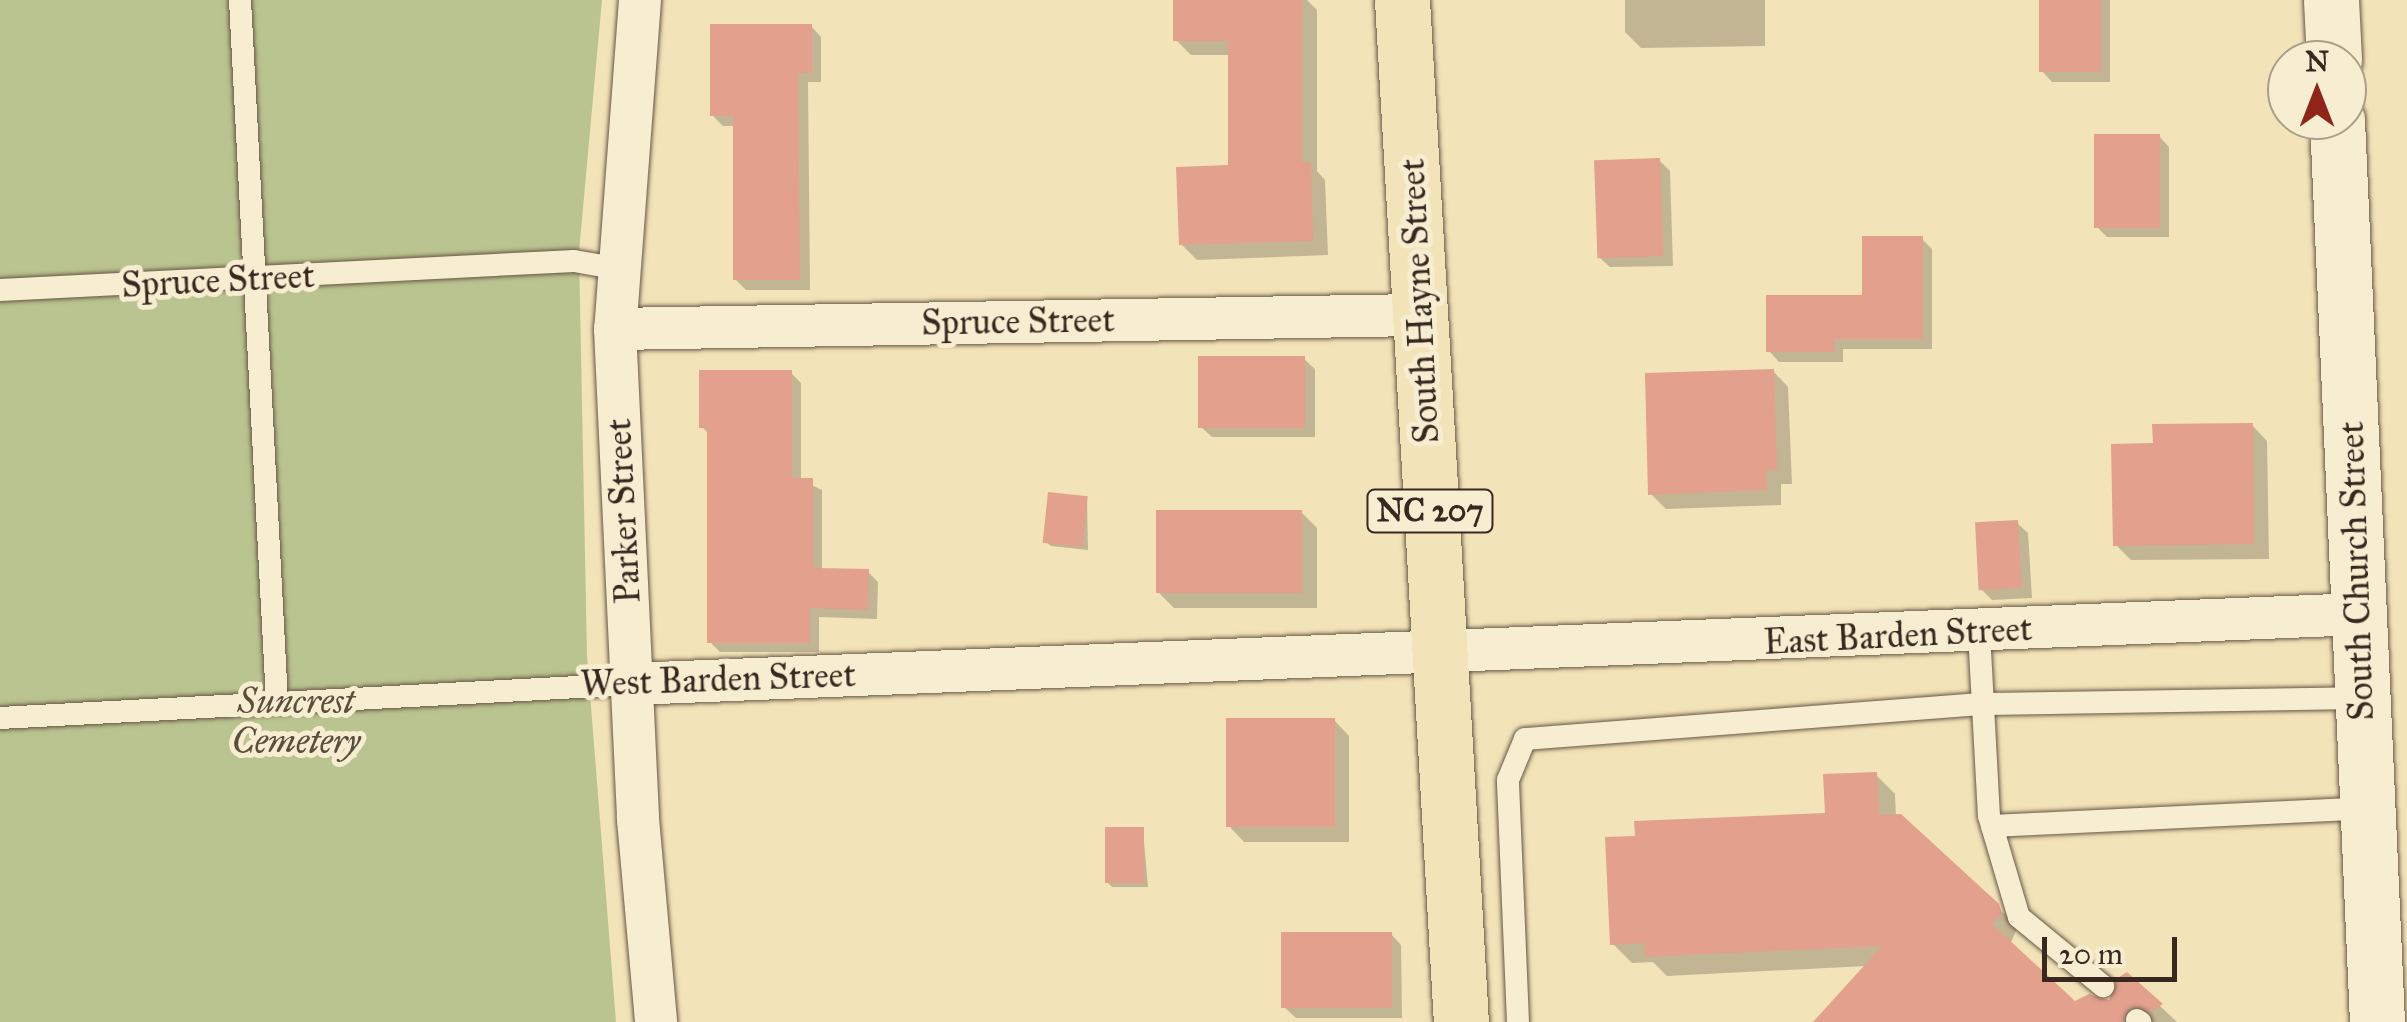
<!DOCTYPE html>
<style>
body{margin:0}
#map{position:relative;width:2407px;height:1022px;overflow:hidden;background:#f3e3b8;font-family:"IM FELL Great Primer",serif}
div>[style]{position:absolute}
.green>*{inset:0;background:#bac490}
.shadow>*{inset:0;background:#0003}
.building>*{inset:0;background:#e2a08d;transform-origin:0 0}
.roads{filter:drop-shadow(0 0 2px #675746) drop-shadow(0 0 2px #675746)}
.service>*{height:22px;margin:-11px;padding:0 11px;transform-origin:11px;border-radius:11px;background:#f7edd1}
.minor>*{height:42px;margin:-21px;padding:0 21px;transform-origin:21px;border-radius:21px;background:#f7edd1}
.tertiary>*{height:55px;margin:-27.5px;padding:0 27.5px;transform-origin:27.5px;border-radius:27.5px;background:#f7edd1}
.primary>*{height:55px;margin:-27.5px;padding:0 27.5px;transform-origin:27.5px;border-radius:27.5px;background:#f3e3b8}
span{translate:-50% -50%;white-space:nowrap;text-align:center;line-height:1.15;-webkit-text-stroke:10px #f7edd1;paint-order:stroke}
.shield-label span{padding:2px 8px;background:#f7edd1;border:2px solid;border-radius:8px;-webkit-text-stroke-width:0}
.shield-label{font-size:32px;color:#382820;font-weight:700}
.street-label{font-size:35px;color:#382820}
.park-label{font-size:35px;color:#584f3c;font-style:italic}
.north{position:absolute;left:2267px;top:40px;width:100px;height:100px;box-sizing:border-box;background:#f7edd1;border:2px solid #ab9e8a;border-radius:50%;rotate:0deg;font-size:28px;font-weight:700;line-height:40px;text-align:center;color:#382820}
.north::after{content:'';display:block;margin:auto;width:35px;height:45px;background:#8f2418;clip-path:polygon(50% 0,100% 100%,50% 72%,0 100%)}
.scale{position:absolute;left:2042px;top:937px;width:135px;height:45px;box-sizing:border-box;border:5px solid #382820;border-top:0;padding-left:12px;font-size:30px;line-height:35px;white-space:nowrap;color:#382820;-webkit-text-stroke:8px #f7edd1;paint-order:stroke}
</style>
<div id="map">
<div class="green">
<div style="clip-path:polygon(0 0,602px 0,579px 252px,587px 656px,616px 1022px,0 1022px)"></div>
</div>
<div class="shadow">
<div style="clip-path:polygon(1176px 0,1307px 0,1317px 10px,1317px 171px,1325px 180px,1328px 255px,1197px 260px,1181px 244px,1230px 167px,1230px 55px,1191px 55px,1176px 40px)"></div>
<div style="clip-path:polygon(1625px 0,1765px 0,1765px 46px,1641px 48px,1625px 32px)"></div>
<div style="clip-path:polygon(2042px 0,2110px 0,2110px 82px,2052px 82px,2042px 71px)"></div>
<div style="clip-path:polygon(811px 26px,821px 37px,821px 82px,808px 82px,810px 290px,746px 290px,735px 279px,735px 126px,723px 126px,712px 115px)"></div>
<div style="clip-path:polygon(2159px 136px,2169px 147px,2169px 237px,2107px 237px,2097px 227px)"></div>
<div style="clip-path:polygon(1659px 160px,1670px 171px,1673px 266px,1610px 267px,1599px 257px)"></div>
<div style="clip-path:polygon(1922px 239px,1932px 249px,1932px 349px,1843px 349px,1843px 362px,1779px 362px,1769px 351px,1865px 298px)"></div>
<div style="clip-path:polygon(1304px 359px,1315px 369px,1315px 437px,1212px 437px,1201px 427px)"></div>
<div style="clip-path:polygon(1773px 371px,1788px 387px,1792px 484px,1781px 484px,1781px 505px,1666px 509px,1651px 494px)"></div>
<div style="clip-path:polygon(791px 373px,801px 383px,801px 480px,822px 490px,822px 571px,868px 572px,878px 582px,877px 619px,819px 617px,819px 652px,720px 652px,710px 642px,710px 435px,702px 427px)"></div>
<div style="clip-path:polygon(2252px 425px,2267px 441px,2269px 559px,2131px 560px,2116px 545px,2156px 446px)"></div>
<div style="clip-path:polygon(1087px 498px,1088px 550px,1051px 546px,1046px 542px)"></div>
<div style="clip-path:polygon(1301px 512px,1317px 528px,1317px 608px,1174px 608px,1158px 592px)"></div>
<div style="clip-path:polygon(2017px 523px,2028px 533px,2032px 598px,1992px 600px,1981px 589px)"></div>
<div style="clip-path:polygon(1334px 720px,1349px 736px,1349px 842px,1244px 842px,1229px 826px)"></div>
<div style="clip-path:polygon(1876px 775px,1895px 794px,1896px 817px,2018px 926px,2010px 945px,2075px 1004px,2111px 1003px,2127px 975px,2177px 1022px,1816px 1022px,1867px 966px,1667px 976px,1653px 962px,1632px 963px,1612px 943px,1827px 816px)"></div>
<div style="clip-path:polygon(1143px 830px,1148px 887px,1112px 887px,1107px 882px)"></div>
<div style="clip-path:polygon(1391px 934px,1401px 945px,1402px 1018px,1296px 1018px,1285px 1008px)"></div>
</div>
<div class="building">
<div style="clip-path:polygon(1173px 0,1302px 0,1302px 162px,1311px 162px,1313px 241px,1179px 245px,1176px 167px,1228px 165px,1228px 41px,1173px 41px)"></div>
<div style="left:2039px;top:0;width:62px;height:72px"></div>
<div style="clip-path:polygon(710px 24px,812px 24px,812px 73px,798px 73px,800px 280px,733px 280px,733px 116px,710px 116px)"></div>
<div style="left:2094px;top:134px;width:66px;height:94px"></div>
<div style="left:1660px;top:158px;width:98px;height:66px;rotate:88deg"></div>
<div style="clip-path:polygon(1862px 236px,1923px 236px,1923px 339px,1834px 339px,1834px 352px,1766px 352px,1766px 295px,1862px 295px)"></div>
<div style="left:1198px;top:356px;width:107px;height:72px"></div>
<div style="clip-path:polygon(1774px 369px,1777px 470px,1766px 470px,1767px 490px,1648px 495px,1645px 373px)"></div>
<div style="clip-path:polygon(699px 370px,792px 370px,792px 478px,813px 478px,813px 568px,869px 569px,868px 610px,810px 608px,810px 643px,707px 643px,707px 428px,699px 428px)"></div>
<div style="clip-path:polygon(2253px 423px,2254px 544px,2113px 546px,2111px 444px,2153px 443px,2152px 424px)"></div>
<div style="left:1048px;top:492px;width:40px;height:51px;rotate:6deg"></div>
<div style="left:1156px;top:510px;width:146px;height:83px"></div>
<div style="left:2018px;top:520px;width:68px;height:43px;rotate:87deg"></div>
<div style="left:1226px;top:718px;width:109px;height:109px"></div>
<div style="clip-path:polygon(1877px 772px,1879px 815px,1901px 814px,1999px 904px,2002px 913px,1992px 924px,2075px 1001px,2089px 994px,2109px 1000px,2116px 979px,2127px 972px,2163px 1004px,2150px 1012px,2131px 1006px,2122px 1022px,1813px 1022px,1882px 946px,1645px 957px,1644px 943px,1610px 945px,1605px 837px,1635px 836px,1634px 821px,1825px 813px,1823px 774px)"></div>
<div style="left:1105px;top:827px;width:39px;height:56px"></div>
<div style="left:1392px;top:932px;width:76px;height:111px;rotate:90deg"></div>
</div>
<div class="roads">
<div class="service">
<div style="left:240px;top:0;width:702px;rotate:86.98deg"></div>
<div style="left:0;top:290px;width:575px;rotate:-2.89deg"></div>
<div style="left:574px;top:261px;width:42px;rotate:9.7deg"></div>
<div style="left:1979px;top:632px;width:184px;rotate:86.9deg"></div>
<div style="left:1989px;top:816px;width:105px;rotate:73.5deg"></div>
<div style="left:2019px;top:917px;width:109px;rotate:39.4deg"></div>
<div style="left:0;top:718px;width:634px;rotate:-3.07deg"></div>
<div style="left:1992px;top:826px;width:375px;rotate:-2.7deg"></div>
<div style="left:2137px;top:1020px;width:4px;rotate:34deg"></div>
<div style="left:1518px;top:1022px;width:242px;rotate:-92.4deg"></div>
<div style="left:1508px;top:780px;width:44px;rotate:-67.5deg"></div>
<div style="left:1525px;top:739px;width:459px;rotate:-4.4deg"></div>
<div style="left:1983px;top:704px;width:379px;rotate:-0.9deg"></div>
</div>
<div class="minor">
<div style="left:640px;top:0;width:330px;rotate:94.3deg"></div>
<div style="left:615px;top:329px;width:491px;rotate:87.3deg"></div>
<div style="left:638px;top:819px;width:204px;rotate:84.9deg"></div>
<div style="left:615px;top:329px;width:806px;rotate:-1deg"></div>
<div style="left:633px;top:684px;width:1727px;rotate:-2.32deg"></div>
</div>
<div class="tertiary">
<div style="left:2331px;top:0;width:60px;rotate:87.1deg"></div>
<div style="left:2337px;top:120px;width:903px;rotate:87.46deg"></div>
</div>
<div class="primary">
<div style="left:1402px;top:0;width:1024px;rotate:86.7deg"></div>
</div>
</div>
<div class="shield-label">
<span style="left:1430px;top:511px">NC 207</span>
</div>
<div class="street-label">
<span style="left:218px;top:281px;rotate:-3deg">Spruce Street</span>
<span style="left:1420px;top:301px;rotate:-93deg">South Hayne Street</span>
<span style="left:1018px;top:322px;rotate:-1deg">Spruce Street</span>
<span style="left:624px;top:511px;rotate:-93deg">Parker Street</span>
<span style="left:2357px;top:571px;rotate:-92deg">South Church Street</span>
<span style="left:1898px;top:636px;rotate:-3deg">East Barden Street</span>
<span style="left:718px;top:680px;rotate:-2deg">West Barden Street</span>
</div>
<div class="park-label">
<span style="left:296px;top:722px">Suncrest<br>Cemetery</span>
</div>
<div class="north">N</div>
<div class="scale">20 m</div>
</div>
